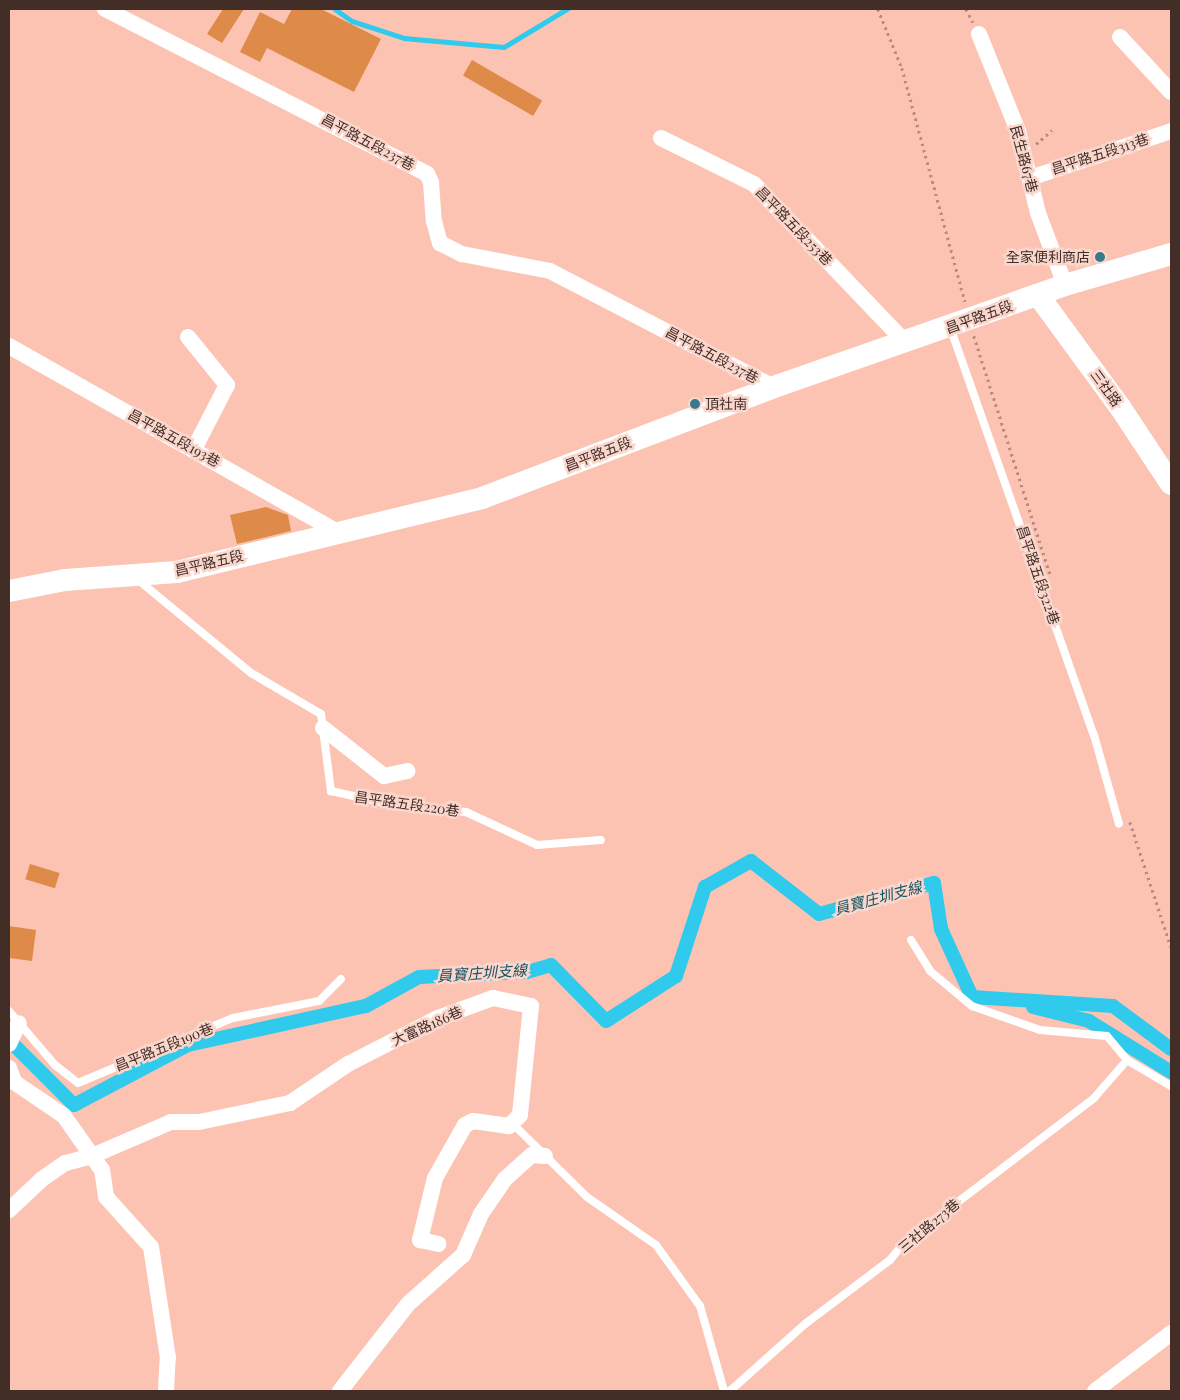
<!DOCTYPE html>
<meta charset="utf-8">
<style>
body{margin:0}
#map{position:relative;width:1180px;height:1400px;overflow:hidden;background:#fcc3b3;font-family:"Playfair Display","Noto Sans TC",serif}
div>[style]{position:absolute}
.stream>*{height:4.5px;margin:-2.25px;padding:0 2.25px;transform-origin:2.25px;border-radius:2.25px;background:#2fcaec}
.canal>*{height:14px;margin:-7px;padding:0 7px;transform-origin:7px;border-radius:7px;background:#2fcaec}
.building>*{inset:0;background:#de8b4a;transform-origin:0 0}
.path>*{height:2.5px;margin-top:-1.25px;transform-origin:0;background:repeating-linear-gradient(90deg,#b78b7f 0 2.5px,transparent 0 6.5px)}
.lane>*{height:8px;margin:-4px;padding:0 4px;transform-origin:4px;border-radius:4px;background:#fff}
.street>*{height:16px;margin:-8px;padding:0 8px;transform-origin:8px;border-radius:8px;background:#fff}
.secondary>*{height:22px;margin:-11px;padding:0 11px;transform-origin:11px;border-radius:11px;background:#fff}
.dots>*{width:14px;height:14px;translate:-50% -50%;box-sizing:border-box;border:2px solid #fad7cd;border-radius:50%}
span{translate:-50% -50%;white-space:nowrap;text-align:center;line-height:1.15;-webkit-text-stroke:5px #fad7cd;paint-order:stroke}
.street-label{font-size:14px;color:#432d27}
.poi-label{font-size:14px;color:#432d27}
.right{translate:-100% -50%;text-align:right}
.left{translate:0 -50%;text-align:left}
.water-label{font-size:15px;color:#175361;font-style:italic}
.frame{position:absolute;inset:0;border:10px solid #432d27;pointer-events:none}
</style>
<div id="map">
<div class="stream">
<div style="left:335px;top:9px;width:21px;rotate:35deg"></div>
<div style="left:352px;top:21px;width:55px;rotate:18.1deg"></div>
<div style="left:404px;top:38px;width:100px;rotate:5.1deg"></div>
<div style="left:504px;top:47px;width:74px;rotate:-31.1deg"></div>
</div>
<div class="canal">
<div style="left:1033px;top:1007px;width:58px;rotate:14deg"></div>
<div style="left:1089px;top:1021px;width:97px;rotate:31.9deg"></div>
<div style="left:9px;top:1040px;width:92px;rotate:45deg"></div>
<div style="left:74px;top:1105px;width:129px;rotate:-27.8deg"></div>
<div style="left:188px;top:1045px;width:182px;rotate:-12.4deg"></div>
<div style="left:366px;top:1006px;width:60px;rotate:-28.7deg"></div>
<div style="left:419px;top:977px;width:108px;rotate:-2.7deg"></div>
<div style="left:527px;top:972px;width:25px;rotate:-16deg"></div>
<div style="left:551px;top:965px;width:78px;rotate:45.5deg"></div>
<div style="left:606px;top:1021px;width:83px;rotate:-32.7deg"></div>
<div style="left:676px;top:976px;width:94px;rotate:-72deg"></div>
<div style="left:705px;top:887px;width:53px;rotate:-29.5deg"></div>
<div style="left:751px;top:861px;width:86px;rotate:37.9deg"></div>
<div style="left:819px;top:914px;width:119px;rotate:-15.1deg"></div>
<div style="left:934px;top:883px;width:47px;rotate:81.3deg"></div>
<div style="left:941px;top:929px;width:75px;rotate:65.5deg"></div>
<div style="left:972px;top:997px;width:141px;rotate:3.7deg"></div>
<div style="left:1113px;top:1006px;width:72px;rotate:36.6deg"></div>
</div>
<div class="building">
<div style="clip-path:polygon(223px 9px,244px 9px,222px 43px,207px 34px)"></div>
<div style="clip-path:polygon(292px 9px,321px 9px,381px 39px,354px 92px,267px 48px,260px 62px,240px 52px,260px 12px,284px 24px)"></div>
<div style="left:472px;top:60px;width:81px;height:18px;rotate:30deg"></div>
<div style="clip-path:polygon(266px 507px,288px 515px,291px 531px,237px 544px,230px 515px)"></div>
<div style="left:30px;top:864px;width:31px;height:16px;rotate:17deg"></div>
<div style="clip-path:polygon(9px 926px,36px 930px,32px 961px,9px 958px)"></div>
</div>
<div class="path">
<div style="left:878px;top:9px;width:64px;rotate:67.9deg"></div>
<div style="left:902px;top:68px;width:242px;rotate:74.9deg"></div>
<div style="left:966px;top:9px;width:15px;rotate:62deg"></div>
<div style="left:1036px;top:144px;width:21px;rotate:-41deg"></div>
<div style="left:974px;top:336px;width:250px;rotate:72.3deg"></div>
<div style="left:1130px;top:822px;width:132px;rotate:71.8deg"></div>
</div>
<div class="lane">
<div style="left:950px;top:327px;width:433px;rotate:70.6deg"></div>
<div style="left:1094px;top:735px;width:92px;rotate:74.3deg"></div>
<div style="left:137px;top:579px;width:148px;rotate:39.5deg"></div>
<div style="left:251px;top:673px;width:81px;rotate:30.4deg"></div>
<div style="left:321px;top:714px;width:78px;rotate:82.6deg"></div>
<div style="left:331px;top:791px;width:65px;rotate:12.5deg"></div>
<div style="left:394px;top:805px;width:72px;rotate:5.6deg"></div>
<div style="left:466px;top:812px;width:78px;rotate:24.9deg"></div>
<div style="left:537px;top:845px;width:64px;rotate:-4.5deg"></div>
<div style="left:911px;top:940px;width:36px;rotate:58deg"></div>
<div style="left:930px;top:971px;width:55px;rotate:39.8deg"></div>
<div style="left:972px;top:1006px;width:72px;rotate:19.4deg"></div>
<div style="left:1040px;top:1030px;width:67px;rotate:5.1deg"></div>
<div style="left:1107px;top:1036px;width:31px;rotate:50deg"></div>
<div style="left:1127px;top:1060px;width:51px;rotate:30.6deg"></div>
<div style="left:9px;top:1011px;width:71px;rotate:49.6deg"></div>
<div style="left:55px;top:1065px;width:29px;rotate:38deg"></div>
<div style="left:78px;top:1083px;width:168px;rotate:-22.8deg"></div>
<div style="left:233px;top:1018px;width:88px;rotate:-11.2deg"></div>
<div style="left:319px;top:1001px;width:31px;rotate:-45deg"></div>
<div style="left:512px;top:1123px;width:105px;rotate:44.6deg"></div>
<div style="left:587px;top:1197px;width:84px;rotate:34.8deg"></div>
<div style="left:656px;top:1245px;width:75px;rotate:54.2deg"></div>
<div style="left:700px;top:1306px;width:88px;rotate:74.2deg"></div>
<div style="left:730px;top:1391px;width:101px;rotate:-41.8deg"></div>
<div style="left:805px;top:1324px;width:106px;rotate:-37deg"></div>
<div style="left:890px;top:1260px;width:22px;rotate:-51deg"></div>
<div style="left:904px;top:1243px;width:239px;rotate:-37.3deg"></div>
<div style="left:1094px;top:1098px;width:50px;rotate:-49deg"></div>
</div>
<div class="street">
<div style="left:105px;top:9px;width:362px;rotate:27.1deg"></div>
<div style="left:427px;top:174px;width:9px;rotate:63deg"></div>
<div style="left:431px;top:182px;width:39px;rotate:86deg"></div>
<div style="left:434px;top:221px;width:23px;rotate:75deg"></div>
<div style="left:440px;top:243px;width:25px;rotate:27deg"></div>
<div style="left:462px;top:254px;width:90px;rotate:10.9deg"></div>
<div style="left:550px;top:271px;width:252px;rotate:27.4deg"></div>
<div style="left:979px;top:34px;width:105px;rotate:68.1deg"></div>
<div style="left:1018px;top:131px;width:84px;rotate:76.3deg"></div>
<div style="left:1038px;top:213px;width:77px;rotate:69.4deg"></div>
<div style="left:1120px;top:37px;width:75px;rotate:47.2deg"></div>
<div style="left:661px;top:138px;width:104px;rotate:26.3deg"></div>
<div style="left:754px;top:184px;width:220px;rotate:46.3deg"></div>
<div style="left:1030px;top:178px;width:149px;rotate:-18.4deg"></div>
<div style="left:188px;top:337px;width:62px;rotate:50.9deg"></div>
<div style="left:227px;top:385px;width:72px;rotate:117.3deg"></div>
<div style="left:9px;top:346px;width:378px;rotate:29.5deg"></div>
<div style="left:323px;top:728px;width:78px;rotate:38.2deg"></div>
<div style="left:384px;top:776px;width:24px;rotate:-12deg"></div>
<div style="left:9px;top:1044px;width:23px;rotate:-65deg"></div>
<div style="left:9px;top:1068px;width:15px;rotate:70deg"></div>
<div style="left:14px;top:1082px;width:60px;rotate:34.2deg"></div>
<div style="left:64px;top:1116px;width:49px;rotate:55deg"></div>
<div style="left:92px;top:1156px;width:28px;rotate:165deg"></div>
<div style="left:65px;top:1163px;width:29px;rotate:145deg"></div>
<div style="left:41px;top:1180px;width:44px;rotate:136.8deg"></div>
<div style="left:166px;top:1391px;width:33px;rotate:-87deg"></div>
<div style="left:168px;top:1358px;width:112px;rotate:-98.7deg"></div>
<div style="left:151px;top:1247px;width:67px;rotate:-132deg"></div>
<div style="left:106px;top:1197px;width:27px;rotate:-98deg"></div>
<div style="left:102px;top:1170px;width:17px;rotate:-126deg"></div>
<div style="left:92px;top:1156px;width:86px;rotate:-23.3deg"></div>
<div style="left:171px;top:1122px;width:28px"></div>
<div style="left:199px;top:1122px;width:93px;rotate:-11.8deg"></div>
<div style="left:290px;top:1103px;width:70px;rotate:-33.9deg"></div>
<div style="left:348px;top:1064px;width:101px;rotate:-27.1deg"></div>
<div style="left:438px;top:1018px;width:59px;rotate:-20deg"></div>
<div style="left:493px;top:998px;width:39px;rotate:12deg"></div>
<div style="left:531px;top:1006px;width:110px;rotate:95.8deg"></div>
<div style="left:520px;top:1115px;width:16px;rotate:135deg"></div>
<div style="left:509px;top:1126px;width:36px;rotate:-172deg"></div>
<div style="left:473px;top:1121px;width:9px;rotate:153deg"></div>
<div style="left:465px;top:1125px;width:61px;rotate:119.5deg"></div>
<div style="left:435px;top:1178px;width:64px;rotate:103.6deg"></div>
<div style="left:420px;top:1240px;width:19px;rotate:12deg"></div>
<div style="left:340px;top:1391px;width:110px;rotate:-52deg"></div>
<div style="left:408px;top:1304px;width:74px;rotate:-41.7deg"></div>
<div style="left:463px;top:1255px;width:45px;rotate:-66.3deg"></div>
<div style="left:481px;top:1214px;width:42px;rotate:-55.6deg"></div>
<div style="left:505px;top:1179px;width:36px;rotate:-42deg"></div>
<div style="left:532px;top:1155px;width:13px;rotate:4deg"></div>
<div style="left:1095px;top:1391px;width:96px;rotate:-37.3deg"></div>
</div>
<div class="secondary">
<div style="left:1038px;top:295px;width:139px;rotate:53.8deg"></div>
<div style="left:1120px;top:407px;width:92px;rotate:56.5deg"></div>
<div style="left:9px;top:591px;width:57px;rotate:-11.1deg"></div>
<div style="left:65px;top:580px;width:112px;rotate:-4.1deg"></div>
<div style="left:177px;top:572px;width:314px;rotate:-13.6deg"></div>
<div style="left:482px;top:498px;width:312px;rotate:-20.8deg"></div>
<div style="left:774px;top:387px;width:308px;rotate:-19.3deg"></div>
<div style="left:1065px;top:285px;width:110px;rotate:-16.3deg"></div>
</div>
<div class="dots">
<div style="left:1100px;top:257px;background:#377a8b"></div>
<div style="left:695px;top:404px;background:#377a8b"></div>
</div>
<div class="street-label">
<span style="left:368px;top:142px;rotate:28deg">昌平路五段237巷</span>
<span style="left:1100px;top:154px;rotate:-18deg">昌平路五段313巷</span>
<span style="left:1024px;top:159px;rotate:75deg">民生路67巷</span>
<span style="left:794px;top:226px;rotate:46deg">昌平路五段253巷</span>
<span style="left:979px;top:317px;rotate:-20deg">昌平路五段</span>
<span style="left:712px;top:355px;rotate:28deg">昌平路五段237巷</span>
<span style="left:1106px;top:388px;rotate:54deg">三社路</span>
<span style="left:174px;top:438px;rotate:29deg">昌平路五段193巷</span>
<span style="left:598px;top:454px;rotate:-21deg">昌平路五段</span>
<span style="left:209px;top:563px;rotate:-13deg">昌平路五段</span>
<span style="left:1038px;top:575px;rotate:71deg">昌平路五段322巷</span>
<span style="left:407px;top:804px;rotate:8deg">昌平路五段220巷</span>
<span style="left:427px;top:1026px;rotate:-24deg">大富路186巷</span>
<span style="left:164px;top:1047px;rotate:-22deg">昌平路五段190巷</span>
<span style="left:929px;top:1226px;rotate:-40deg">三社路273巷</span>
</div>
<div class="poi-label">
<span class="right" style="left:1090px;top:257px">全家便利商店</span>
<span class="left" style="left:705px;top:404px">頂社南</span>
</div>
<div class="water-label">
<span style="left:878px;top:898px;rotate:-15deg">員寶庄圳支線</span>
<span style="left:482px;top:973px;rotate:-4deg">員寶庄圳支線</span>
</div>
<div class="frame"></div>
</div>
